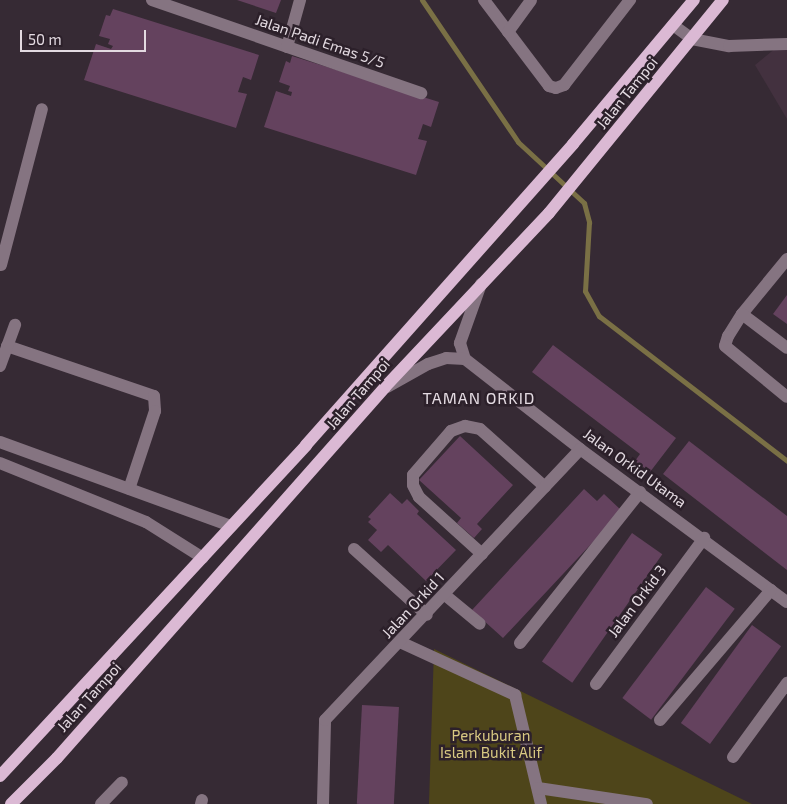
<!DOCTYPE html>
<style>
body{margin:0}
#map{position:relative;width:787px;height:804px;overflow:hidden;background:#362a34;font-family:"Exo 2",sans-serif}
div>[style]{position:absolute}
.built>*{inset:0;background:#43313f}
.green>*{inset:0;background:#4e451a}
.stream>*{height:5px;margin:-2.5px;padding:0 2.5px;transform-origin:2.5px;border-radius:2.5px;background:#7a7045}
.building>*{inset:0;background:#64425e;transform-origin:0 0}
.minor>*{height:12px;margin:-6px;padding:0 6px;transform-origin:6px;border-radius:6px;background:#857481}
.major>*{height:12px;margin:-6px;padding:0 6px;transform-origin:6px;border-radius:6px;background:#dbb9d4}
span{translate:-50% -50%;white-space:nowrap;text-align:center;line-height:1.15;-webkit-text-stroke:5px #2c202a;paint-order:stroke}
.street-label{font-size:15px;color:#e3dae1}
.park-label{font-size:15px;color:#d9c982}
.neighbourhood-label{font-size:16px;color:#e3dae1;letter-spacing:1px}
.scale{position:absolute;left:20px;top:30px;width:126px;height:22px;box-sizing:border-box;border:2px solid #e3dae1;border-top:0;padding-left:6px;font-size:15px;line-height:18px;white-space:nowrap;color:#e3dae1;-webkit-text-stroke:4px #2c202a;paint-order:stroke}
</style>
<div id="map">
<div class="built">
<div style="clip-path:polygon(787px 39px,787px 119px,755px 65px)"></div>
</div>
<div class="green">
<div style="clip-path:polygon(434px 649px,752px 804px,429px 804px)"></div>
</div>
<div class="stream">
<div style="left:422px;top:0;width:171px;rotate:55.9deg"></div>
<div style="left:518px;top:142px;width:90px;rotate:42.7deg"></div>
<div style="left:584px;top:203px;width:20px;rotate:75deg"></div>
<div style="left:589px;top:222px;width:69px;rotate:93.3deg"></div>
<div style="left:585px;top:291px;width:29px;rotate:61deg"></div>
<div style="left:599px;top:316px;width:237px;rotate:37.6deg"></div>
</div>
<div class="building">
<div style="clip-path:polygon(237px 0,281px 0,276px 13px)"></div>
<div style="clip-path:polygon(113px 9px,259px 55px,251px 80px,243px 77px,238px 92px,247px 94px,236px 128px,84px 80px,96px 44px,111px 49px,113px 46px,108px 44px,110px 39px,99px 36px,106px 15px,110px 16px)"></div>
<div style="clip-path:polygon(292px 56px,439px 102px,431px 127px,423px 124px,418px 139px,427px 141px,416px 175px,264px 127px,276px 91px,291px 96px,292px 92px,288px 91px,290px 86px,279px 82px,286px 61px,290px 63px)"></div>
<div style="clip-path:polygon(787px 295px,787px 324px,773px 314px)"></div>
<div style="clip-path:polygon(553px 345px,676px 438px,650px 472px,635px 461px,640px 454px,532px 372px)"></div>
<div style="clip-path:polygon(460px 436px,513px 485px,477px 524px,482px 529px,474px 538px,457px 523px,461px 518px,419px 480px)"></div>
<div style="clip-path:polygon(689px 441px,787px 516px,787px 570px,663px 474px)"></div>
<div style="clip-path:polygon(584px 489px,597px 501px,604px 494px,622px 511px,503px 638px,472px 610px)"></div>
<div style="clip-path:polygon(390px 493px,402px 504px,407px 499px,419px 511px,417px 514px,456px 550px,426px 581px,388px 545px,381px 552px,368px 540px,377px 530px,368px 522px,371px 519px,368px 517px)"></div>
<div style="left:632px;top:533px;width:37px;height:157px;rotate:35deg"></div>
<div style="left:706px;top:587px;width:36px;height:139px;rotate:37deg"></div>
<div style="left:752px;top:625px;width:36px;height:121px;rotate:36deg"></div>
<div style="left:362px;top:705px;width:37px;height:99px;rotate:3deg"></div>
</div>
<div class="minor">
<div style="left:152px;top:0;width:285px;rotate:19.1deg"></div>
<div style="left:484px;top:0;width:108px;rotate:52.9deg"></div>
<div style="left:549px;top:86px;width:7px;rotate:16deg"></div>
<div style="left:556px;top:88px;width:9px;rotate:-21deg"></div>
<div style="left:564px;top:85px;width:108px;rotate:-52.2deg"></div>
<div style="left:673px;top:25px;width:24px;rotate:36deg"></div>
<div style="left:692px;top:39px;width:38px;rotate:11deg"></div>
<div style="left:729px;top:46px;width:58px;rotate:-2deg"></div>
<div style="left:508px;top:32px;width:39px;rotate:-54deg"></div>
<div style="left:287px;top:47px;width:49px;rotate:-74.5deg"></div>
<div style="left:787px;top:259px;width:71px;rotate:129.3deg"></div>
<div style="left:742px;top:314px;width:26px;rotate:122deg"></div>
<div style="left:728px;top:336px;width:10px;rotate:107deg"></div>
<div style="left:725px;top:346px;width:80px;rotate:39.4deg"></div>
<div style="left:1px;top:265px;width:161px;rotate:-75.3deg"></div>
<div style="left:481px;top:284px;width:63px;rotate:109.6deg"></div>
<div style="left:460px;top:343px;width:17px;rotate:73deg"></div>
<div style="left:465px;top:359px;width:146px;rotate:38deg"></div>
<div style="left:580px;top:449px;width:257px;rotate:36.5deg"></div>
<div style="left:742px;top:314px;width:56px;rotate:37.1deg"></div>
<div style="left:7px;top:346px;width:155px;rotate:18.8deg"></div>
<div style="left:154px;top:396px;width:15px;rotate:86deg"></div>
<div style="left:155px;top:411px;width:82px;rotate:108.4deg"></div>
<div style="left:0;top:366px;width:44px;rotate:-69.9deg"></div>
<div style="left:387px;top:387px;width:47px;rotate:-29.3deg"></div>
<div style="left:428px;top:364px;width:19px;rotate:-18deg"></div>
<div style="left:446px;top:358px;width:19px;rotate:3deg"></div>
<div style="left:0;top:442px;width:246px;rotate:20deg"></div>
<div style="left:0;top:463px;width:157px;rotate:22deg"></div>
<div style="left:146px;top:522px;width:67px;rotate:32.3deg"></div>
<div style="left:354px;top:549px;width:98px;rotate:42.1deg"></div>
<div style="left:482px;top:554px;width:85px;rotate:-137.9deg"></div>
<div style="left:419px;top:497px;width:13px;rotate:-117deg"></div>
<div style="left:413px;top:485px;width:10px;rotate:-90deg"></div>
<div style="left:413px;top:475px;width:58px;rotate:-49.2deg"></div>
<div style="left:451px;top:431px;width:15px;rotate:-20deg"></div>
<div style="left:465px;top:426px;width:15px;rotate:11deg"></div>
<div style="left:480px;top:429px;width:87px;rotate:41.7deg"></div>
<div style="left:445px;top:595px;width:45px;rotate:39.6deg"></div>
<div style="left:400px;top:642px;width:127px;rotate:24.7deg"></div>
<div style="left:515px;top:695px;width:112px;rotate:76.6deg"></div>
<div style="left:520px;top:643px;width:193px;rotate:-51.5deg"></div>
<div style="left:596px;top:684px;width:182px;rotate:-53.5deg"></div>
<div style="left:660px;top:720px;width:171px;rotate:-49.5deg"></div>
<div style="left:733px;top:757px;width:92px;rotate:-53.9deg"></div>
<div style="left:538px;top:788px;width:110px;rotate:8.4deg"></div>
<div style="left:101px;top:804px;width:30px;rotate:-46deg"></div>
<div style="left:201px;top:804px;width:4px;rotate:-76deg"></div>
<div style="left:323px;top:804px;width:84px;rotate:-88.6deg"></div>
<div style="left:325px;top:720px;width:372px;rotate:-46.7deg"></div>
</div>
<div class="major">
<div style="left:0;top:776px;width:451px;rotate:-47.2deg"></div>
<div style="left:306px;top:445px;width:402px;rotate:-48.4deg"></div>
<div style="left:573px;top:144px;width:188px;rotate:-50deg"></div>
<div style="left:11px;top:804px;width:65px;rotate:-45deg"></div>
<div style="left:57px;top:758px;width:495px;rotate:-48.5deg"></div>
<div style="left:385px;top:387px;width:239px;rotate:-46.7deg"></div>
<div style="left:549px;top:213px;width:275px;rotate:-50.8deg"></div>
</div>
<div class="street-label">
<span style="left:320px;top:41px;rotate:19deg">Jalan Padi Emas 5/5</span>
<span style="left:627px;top:93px;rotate:-51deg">Jalan Tampoi</span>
<span style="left:358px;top:394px;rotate:-49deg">Jalan Tampoi</span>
<span style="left:635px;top:468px;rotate:36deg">Jalan Orkid Utama</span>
<span style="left:637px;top:601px;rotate:-53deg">Jalan Orkid 3</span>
<span style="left:413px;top:605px;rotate:-47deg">Jalan Orkid 1</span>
<span style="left:89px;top:697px;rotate:-48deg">Jalan Tampoi</span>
</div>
<div class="park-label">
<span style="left:491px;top:744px">Perkuburan<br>Islam Bukit Alif</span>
</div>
<div class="neighbourhood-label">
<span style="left:479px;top:398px">TAMAN ORKID</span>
</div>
<div class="scale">50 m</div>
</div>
